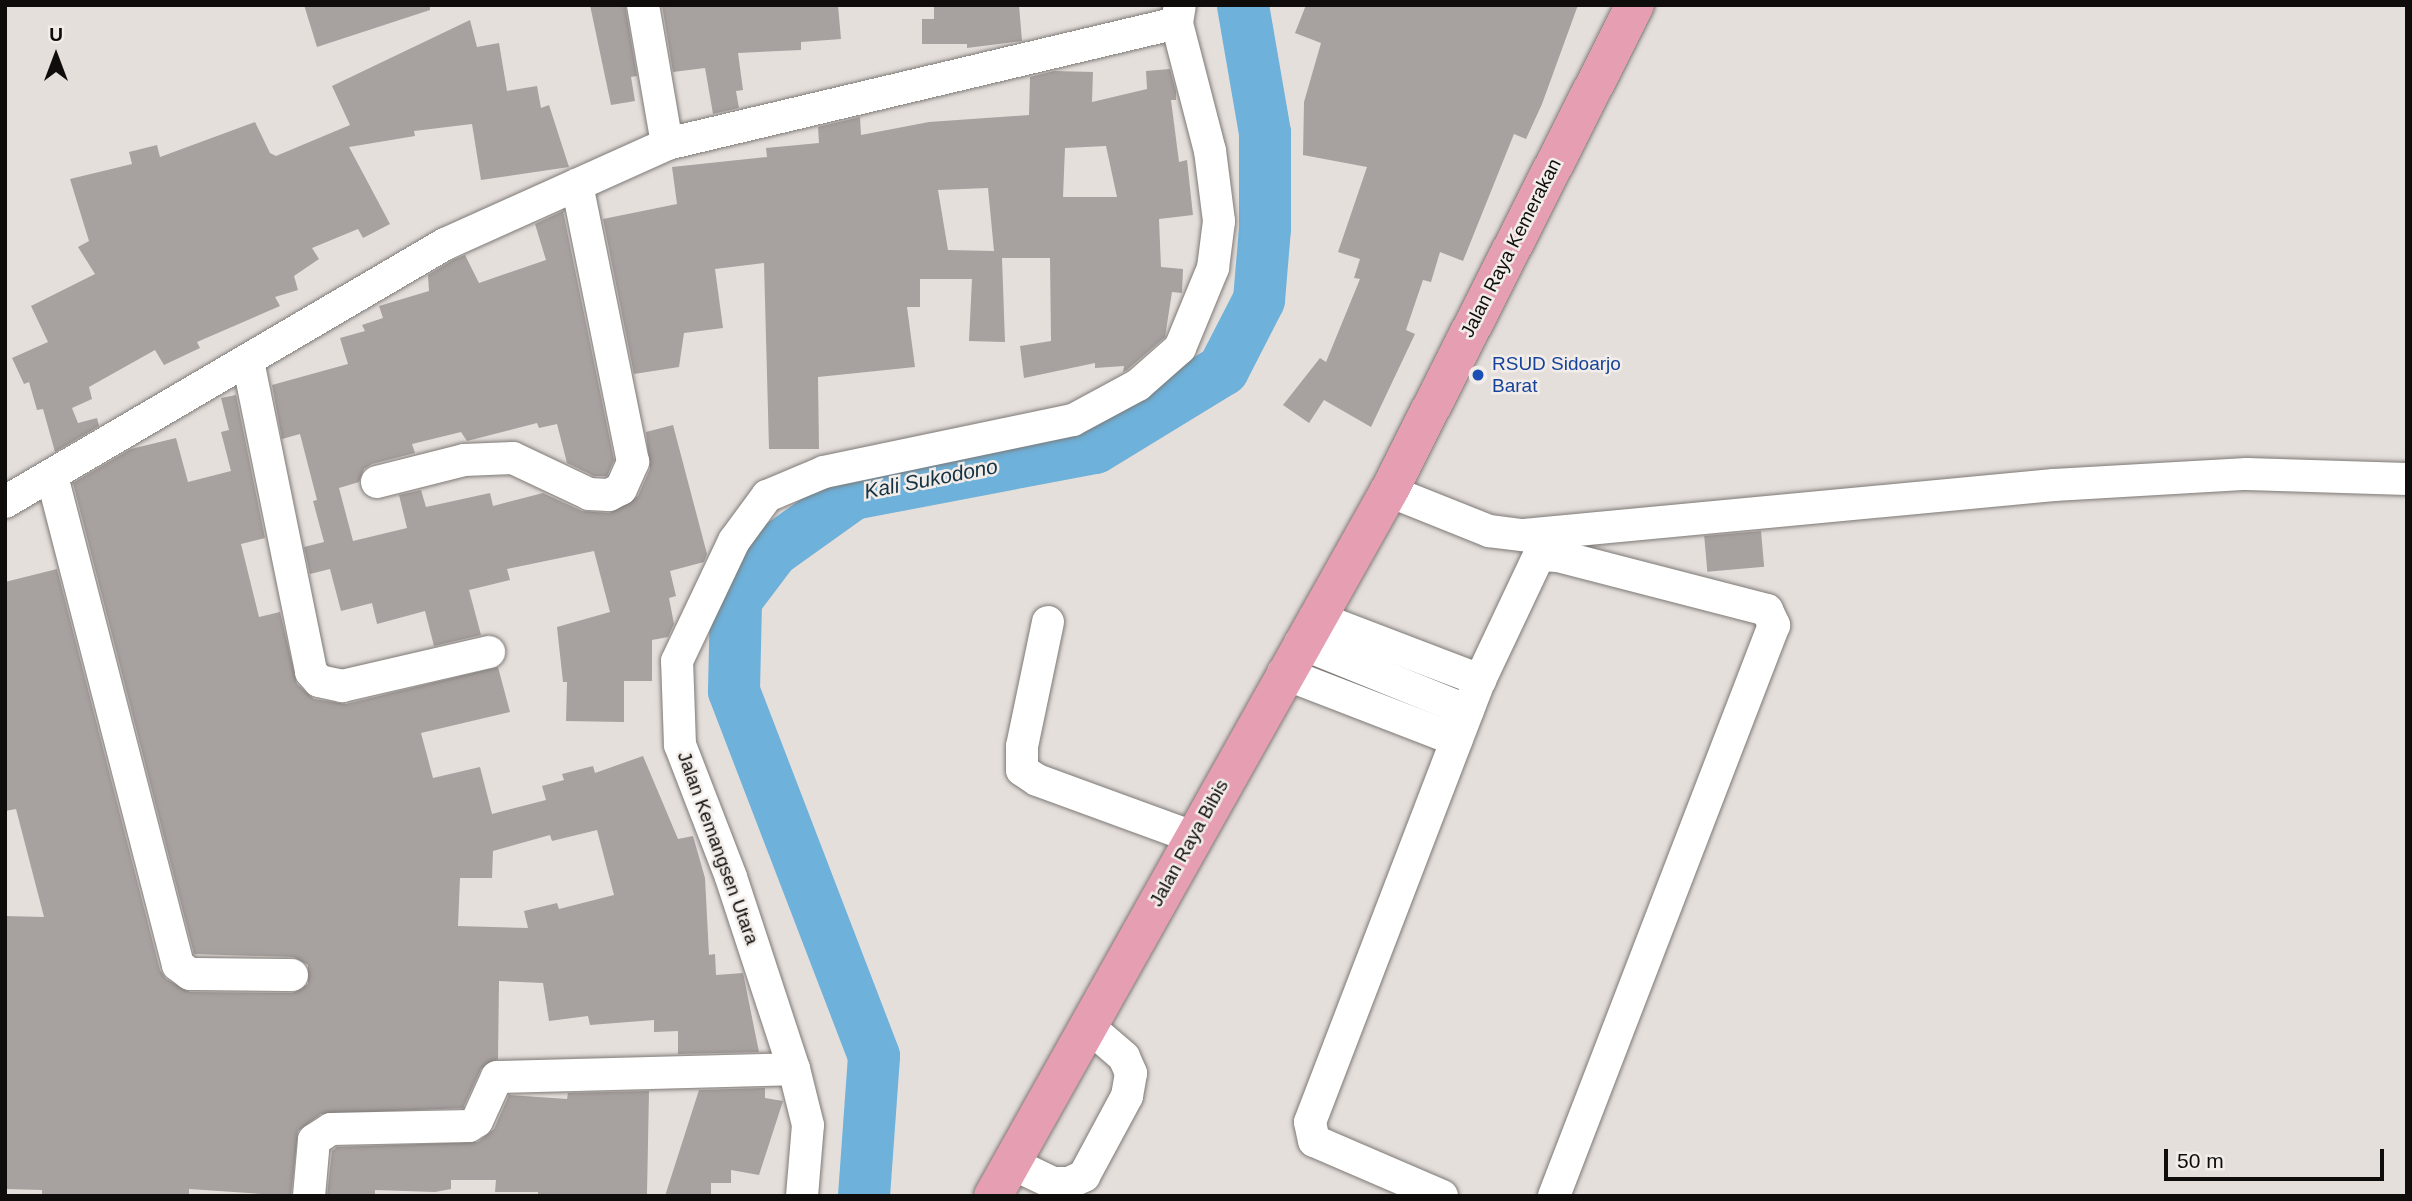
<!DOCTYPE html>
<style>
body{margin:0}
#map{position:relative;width:2412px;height:1201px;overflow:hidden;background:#e5dfdc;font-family:Helvetica,sans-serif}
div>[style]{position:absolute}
.river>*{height:52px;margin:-26px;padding:0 26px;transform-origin:26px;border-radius:26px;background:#6eb1da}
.building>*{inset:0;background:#a7a19f;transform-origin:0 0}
.roads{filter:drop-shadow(0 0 2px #7d7975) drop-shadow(0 0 2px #7d7975)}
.minor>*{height:32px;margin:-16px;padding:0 16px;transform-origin:16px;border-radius:16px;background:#fff}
.major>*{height:38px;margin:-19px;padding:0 19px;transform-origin:19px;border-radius:19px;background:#e69eb2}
.dots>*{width:19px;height:19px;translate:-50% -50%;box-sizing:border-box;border:4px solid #f2ede9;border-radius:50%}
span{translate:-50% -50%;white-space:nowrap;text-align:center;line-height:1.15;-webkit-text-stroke:5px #f2ede9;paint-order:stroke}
.street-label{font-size:19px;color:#0f0d0c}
.transit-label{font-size:19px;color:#164399}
.left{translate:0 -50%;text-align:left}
.water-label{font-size:21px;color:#143244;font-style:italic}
.frame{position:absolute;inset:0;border:7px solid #0f0d0c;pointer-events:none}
.north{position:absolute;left:21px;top:21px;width:70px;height:70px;-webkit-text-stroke:5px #f2ede9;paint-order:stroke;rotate:0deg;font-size:19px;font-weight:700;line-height:28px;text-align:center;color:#0f0d0c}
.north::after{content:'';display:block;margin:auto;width:24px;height:32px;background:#0f0d0c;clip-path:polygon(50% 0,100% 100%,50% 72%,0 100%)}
.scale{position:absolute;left:2164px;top:1149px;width:220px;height:32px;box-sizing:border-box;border:4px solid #0f0d0c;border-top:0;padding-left:9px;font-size:21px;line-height:24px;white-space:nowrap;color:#0f0d0c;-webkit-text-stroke:5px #f2ede9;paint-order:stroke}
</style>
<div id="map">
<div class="river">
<div style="left:864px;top:1196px;width:140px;rotate:-85.9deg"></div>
<div style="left:874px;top:1056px;width:391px;rotate:-111deg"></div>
<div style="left:734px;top:691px;width:91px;rotate:-88.7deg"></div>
<div style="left:736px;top:600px;width:61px;rotate:-52.9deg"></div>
<div style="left:773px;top:551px;width:98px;rotate:-35.5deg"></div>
<div style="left:853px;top:494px;width:246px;rotate:-10.8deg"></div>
<div style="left:1095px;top:448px;width:150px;rotate:-31.4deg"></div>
<div style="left:1223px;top:370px;width:79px;rotate:-62.8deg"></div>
<div style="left:1259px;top:300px;width:72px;rotate:-85.2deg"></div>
<div style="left:1265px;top:228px;width:95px;rotate:-90deg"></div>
<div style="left:1265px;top:133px;width:130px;rotate:-99.8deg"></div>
</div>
<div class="building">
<div style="clip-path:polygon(304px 5px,430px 5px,430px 10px,317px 47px)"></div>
<div style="clip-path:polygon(590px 5px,625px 5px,637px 76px,631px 77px,635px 101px,611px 105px)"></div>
<div style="clip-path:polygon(662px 5px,838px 5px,841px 39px,801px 42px,801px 50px,738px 53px,743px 90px,736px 91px,739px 108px,713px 114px,705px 68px,673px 72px)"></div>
<div style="clip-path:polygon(934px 5px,1019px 5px,1022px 41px,967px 48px,967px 44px,922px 44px,922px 19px,934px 19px)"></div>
<div style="clip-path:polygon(1306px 5px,1578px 5px,1542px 104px,1526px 139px,1514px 134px,1463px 261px,1440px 252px,1431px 282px,1423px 280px,1406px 330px,1415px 334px,1371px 427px,1324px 400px,1309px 423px,1283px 405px,1320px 358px,1326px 362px,1360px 279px,1354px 278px,1360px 259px,1338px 252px,1367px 167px,1303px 155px,1304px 102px,1321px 43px,1295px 33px)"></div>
<div style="clip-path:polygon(470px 20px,477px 47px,499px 43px,507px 91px,537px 86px,541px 108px,549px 105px,569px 167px,481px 180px,472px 124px,414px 131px,415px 136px,349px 147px,390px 224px,363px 238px,358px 229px,312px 248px,319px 259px,294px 276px,298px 290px,275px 297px,280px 306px,197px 342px,200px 348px,164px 365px,155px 350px,89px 387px,92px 399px,72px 408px,78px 423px,97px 418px,99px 426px,55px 452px,43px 409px,37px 410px,29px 382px,24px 384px,12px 358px,48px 342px,31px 306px,95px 274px,78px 247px,89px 241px,70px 179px,132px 164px,129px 152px,157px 145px,160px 157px,255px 122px,270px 153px,276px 156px,350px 125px,332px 86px)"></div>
<div style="clip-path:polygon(evenodd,1170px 69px,1176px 91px,1176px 100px,1171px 100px,1179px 162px,1187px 160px,1193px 215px,1159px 219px,1161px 267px,1183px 269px,1182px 293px,1172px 292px,1165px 337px,1127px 370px,1123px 372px,1124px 366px,1095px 368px,1095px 363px,1024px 378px,1020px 346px,1051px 341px,1050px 258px,1002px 258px,1005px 342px,969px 341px,972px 279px,920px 279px,920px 307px,907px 307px,915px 367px,818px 377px,819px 449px,769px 449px,764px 263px,715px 269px,723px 328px,684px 333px,679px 367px,634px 374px,603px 219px,677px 204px,672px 167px,767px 157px,766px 148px,819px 143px,818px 127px,860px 117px,861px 135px,929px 122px,1029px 115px,1030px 77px,1054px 71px,1093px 72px,1092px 102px,1147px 89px,1146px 71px,1170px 69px,1106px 146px,1117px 197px,1063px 197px,1065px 148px,1106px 146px,1170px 69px,988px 188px,994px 251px,948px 250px,938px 190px,988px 188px)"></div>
<div style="clip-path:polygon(563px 211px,614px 460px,607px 476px,594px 476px,567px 463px,557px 424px,539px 428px,537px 423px,467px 441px,461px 432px,412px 444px,415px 453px,372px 464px,364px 469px,359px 482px,339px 488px,353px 541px,407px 528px,399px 495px,421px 490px,426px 507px,490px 493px,493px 506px,543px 493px,582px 511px,609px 513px,638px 496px,650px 469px,646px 432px,673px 425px,707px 554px,704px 562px,670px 571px,676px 596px,669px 598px,674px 624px,668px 637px,652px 640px,652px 681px,624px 681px,624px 722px,566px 721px,567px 682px,563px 682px,557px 627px,610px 612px,594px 551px,507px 569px,510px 580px,469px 590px,481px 635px,434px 646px,425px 611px,377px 624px,372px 603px,341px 611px,330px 569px,310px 574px,304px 547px,324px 542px,313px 501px,317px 500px,300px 434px,282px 439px,272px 385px,348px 364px,340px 338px,365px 331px,362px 325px,383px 318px,379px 306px,429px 291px,428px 275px,453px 260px,465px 255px,479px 283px,546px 260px,535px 224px)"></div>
<div style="clip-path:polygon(evenodd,236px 395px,265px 538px,241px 544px,259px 617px,280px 612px,297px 684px,314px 699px,346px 704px,498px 667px,510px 712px,421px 733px,433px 778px,480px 767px,492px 814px,546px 800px,542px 786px,564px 780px,562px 774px,593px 766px,595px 773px,643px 756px,678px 839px,693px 836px,705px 878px,709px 955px,715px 954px,716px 975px,743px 973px,759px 1052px,678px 1054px,678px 1031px,654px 1032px,654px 1020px,590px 1025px,588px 1016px,549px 1021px,543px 983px,499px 981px,498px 1059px,481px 1069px,463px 1108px,321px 1114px,298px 1131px,291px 1196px,189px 1189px,189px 1194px,42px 1196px,42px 1190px,5px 1189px,5px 916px,44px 917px,16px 809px,5px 811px,5px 582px,57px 569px,160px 970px,166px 979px,190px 992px,292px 993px,308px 984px,308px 965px,293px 957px,194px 954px,73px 483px,131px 449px,176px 438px,188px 482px,231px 471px,221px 432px,229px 430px,221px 398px,236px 395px,597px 830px,614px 895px,559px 909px,557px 903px,524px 911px,528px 928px,458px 926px,460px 878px,492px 878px,493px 851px,550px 835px,552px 841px,597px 830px)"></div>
<div style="left:1761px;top:531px;width:36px;height:57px;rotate:85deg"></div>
<div style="clip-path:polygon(765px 1088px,765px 1098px,783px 1101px,759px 1175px,731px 1170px,731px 1183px,711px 1183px,711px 1196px,665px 1196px,699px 1090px)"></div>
<div style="clip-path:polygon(649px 1091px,647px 1194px,538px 1196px,538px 1192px,495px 1192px,496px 1180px,451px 1180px,451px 1189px,435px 1192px,375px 1190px,375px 1196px,327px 1196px,332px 1151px,337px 1147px,478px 1142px,494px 1129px,509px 1095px,567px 1099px,568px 1093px)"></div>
</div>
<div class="roads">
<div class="minor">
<div style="left:643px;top:5px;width:141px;rotate:80.2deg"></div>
<div style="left:248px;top:361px;width:317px;rotate:78.5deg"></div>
<div style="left:311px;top:672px;width:12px;rotate:48deg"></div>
<div style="left:319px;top:681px;width:24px;rotate:12deg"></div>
<div style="left:342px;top:686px;width:151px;rotate:-13deg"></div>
<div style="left:52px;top:476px;width:505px;rotate:75.55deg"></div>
<div style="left:178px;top:965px;width:15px;rotate:37deg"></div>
<div style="left:190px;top:974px;width:102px;rotate:0.6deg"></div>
<div style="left:377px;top:482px;width:90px;rotate:-14.2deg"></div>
<div style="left:464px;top:460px;width:49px;rotate:-2.3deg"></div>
<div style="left:513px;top:458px;width:84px;rotate:25.3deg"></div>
<div style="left:589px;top:494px;width:20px;rotate:3deg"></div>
<div style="left:609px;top:495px;width:13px;rotate:-27deg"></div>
<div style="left:621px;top:489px;width:30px;rotate:-66deg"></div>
<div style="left:633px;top:462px;width:283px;rotate:-101.4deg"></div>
<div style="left:1389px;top:491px;width:108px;rotate:21.8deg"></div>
<div style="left:1489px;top:531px;width:35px;rotate:7deg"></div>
<div style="left:1524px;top:535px;width:532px;rotate:-5.39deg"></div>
<div style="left:2054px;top:485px;width:193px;rotate:-3.3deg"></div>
<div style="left:2247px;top:474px;width:160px;rotate:1.8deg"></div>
<div style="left:5px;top:502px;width:510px;rotate:-30.39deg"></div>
<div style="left:445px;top:244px;width:243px;rotate:-24.2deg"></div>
<div style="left:667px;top:144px;width:524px;rotate:-13.35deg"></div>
<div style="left:1315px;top:617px;width:177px;rotate:20.9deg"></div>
<div style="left:1048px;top:622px;width:127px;rotate:101.8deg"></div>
<div style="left:1022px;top:746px;width:24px;rotate:90deg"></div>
<div style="left:1022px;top:770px;width:18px;rotate:34deg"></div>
<div style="left:1037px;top:780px;width:166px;rotate:20.1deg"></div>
<div style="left:1300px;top:643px;width:181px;rotate:22deg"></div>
<div style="left:1283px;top:673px;width:186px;rotate:21.1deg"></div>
<div style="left:1011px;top:1163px;width:47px;rotate:25.5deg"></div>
<div style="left:1053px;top:1183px;width:16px"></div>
<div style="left:1069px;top:1183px;width:17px;rotate:-25deg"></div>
<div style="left:1084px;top:1176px;width:91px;rotate:-61.7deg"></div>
<div style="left:1127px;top:1096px;width:23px;rotate:-80deg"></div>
<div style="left:1131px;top:1073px;width:17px;rotate:-114deg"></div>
<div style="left:1124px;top:1057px;width:48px;rotate:-139.3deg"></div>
<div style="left:309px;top:1196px;width:56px;rotate:-84.9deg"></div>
<div style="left:314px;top:1140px;width:20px;rotate:-33deg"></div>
<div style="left:331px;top:1129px;width:138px;rotate:-1.2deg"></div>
<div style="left:469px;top:1126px;width:9px;rotate:-32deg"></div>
<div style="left:477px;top:1121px;width:48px;rotate:-65.6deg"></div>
<div style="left:497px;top:1077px;width:297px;rotate:-1.5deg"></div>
<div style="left:802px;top:1196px;width:71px;rotate:-85.2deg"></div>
<div style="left:808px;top:1125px;width:58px;rotate:-104deg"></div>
<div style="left:794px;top:1069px;width:202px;rotate:-108.2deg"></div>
<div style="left:731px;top:877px;width:142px;rotate:-111.1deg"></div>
<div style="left:680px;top:745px;width:84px;rotate:-92deg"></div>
<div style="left:677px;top:661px;width:133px;rotate:-64.6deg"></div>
<div style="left:734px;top:541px;width:56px;rotate:-53.7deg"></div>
<div style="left:767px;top:496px;width:62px;rotate:-22.8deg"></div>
<div style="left:824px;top:472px;width:254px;rotate:-11.8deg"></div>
<div style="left:1073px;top:420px;width:74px;rotate:-28.3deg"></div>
<div style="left:1138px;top:385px;width:56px;rotate:-41.4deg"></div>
<div style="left:1180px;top:348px;width:87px;rotate:-67.6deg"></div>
<div style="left:1213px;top:268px;width:47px;rotate:-82.7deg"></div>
<div style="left:1219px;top:221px;width:71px;rotate:-97.3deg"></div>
<div style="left:1210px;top:151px;width:132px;rotate:-104.5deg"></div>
<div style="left:1177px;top:23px;width:18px;rotate:-81deg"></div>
<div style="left:1442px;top:1196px;width:139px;rotate:-156.7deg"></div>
<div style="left:1314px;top:1141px;width:19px;rotate:-102deg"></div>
<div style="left:1310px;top:1122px;width:474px;rotate:-69deg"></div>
<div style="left:1480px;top:680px;width:138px;rotate:-64.7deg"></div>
<div style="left:1539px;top:555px;width:19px;rotate:3deg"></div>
<div style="left:1558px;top:556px;width:216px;rotate:14.5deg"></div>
<div style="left:1767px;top:610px;width:17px;rotate:65deg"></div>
<div style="left:1774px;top:625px;width:612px;rotate:111.07deg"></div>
</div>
<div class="major">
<div style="left:993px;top:1196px;width:809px;rotate:-60.68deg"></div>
<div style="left:1389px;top:491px;width:545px;rotate:-63.15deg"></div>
</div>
</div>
<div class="dots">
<div style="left:1478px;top:375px;background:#1a4fb4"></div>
</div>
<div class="street-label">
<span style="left:1511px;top:248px;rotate:-63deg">Jalan Raya Kemerakan</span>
<span style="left:1189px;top:843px;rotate:-61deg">Jalan Raya Bibis</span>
<span style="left:718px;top:848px;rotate:70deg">Jalan Kemangsen Utara</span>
</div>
<div class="transit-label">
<span class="left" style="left:1492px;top:375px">RSUD Sidoarjo<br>Barat</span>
</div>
<div class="water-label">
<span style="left:931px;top:479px;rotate:-11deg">Kali Sukodono</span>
</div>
<div class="frame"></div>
<div class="north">U</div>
<div class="scale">50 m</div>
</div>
